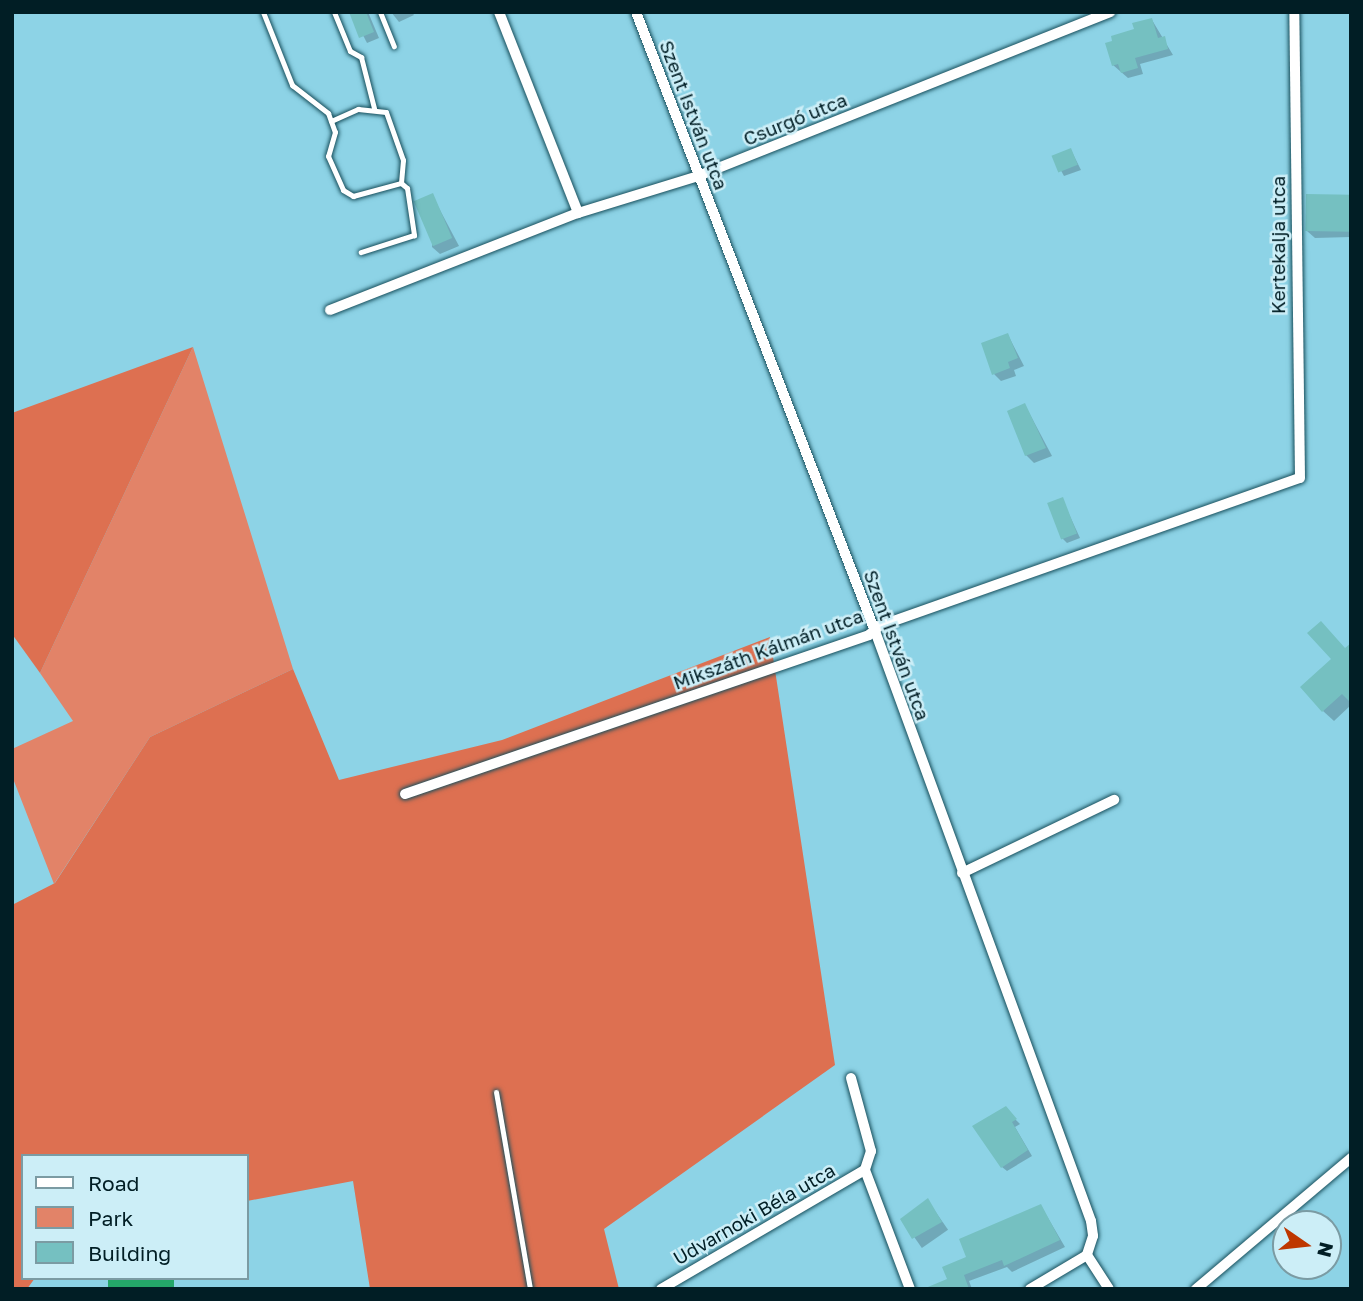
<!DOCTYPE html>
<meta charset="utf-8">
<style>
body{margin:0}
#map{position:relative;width:1363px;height:1301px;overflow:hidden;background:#8dd3e6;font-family:"Golos Text",sans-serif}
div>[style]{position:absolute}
.green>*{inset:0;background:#e28368}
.forest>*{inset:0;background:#dd7051}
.water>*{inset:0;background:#24a769;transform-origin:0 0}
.shadow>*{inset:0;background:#0003;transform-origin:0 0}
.building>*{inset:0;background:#75c0c1;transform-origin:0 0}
.roads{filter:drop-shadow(0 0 2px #184f5c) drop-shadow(0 0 2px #184f5c)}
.lane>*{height:5px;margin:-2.5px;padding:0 2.5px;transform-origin:2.5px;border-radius:2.5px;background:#fff}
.street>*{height:10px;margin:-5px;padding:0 5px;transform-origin:5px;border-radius:5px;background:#fff}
span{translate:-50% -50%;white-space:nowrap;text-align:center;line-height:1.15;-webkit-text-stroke:5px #cceef7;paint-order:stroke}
.street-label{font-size:19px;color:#011e25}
.frame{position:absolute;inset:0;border:14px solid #011e25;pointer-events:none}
.legend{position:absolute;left:21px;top:1154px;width:228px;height:126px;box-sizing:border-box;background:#cceef7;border:2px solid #7b9ba3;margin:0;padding:9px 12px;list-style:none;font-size:21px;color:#011e25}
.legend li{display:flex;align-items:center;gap:14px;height:35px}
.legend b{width:35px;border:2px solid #7b9ba3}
.north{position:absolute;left:1272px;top:1210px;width:70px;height:70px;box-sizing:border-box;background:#cceef7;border:2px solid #7b9ba3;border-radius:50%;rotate:104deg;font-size:19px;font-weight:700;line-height:28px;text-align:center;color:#011e25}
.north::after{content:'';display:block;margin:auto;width:24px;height:32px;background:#be3700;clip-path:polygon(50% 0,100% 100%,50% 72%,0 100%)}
</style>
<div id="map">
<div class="green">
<div style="clip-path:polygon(193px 347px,293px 669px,150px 737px,54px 884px,12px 776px,12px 749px,73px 721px,40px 673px)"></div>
</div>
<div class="forest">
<div style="clip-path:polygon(193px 347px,40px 673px,12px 634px,12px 413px)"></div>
<div style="clip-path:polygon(770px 637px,835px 1065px,604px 1229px,619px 1289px,370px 1289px,353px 1181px,247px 1201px,247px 1156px,23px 1156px,23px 1278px,35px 1278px,27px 1289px,12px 1289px,12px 905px,55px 883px,150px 737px,293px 669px,339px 780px,502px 740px)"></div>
</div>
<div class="water">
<div style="left:108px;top:1278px;width:66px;height:11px"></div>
</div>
<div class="shadow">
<div style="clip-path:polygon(351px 12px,368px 12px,379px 38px,367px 43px)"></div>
<div style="clip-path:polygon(391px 12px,412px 12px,414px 15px,399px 22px)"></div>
<div style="clip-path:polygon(1152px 20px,1173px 55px,1140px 64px,1143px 74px,1128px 78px,1113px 65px,1136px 31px)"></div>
<div style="clip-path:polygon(1071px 150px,1081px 170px,1064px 176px,1053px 156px)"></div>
<div style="clip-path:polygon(432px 195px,459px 246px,440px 254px,432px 247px)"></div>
<div style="clip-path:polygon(1351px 197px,1351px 237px,1315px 238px,1307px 231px)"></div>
<div style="clip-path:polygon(1008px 335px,1024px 366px,1014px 370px,1016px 376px,1001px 381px,994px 374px)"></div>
<div style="clip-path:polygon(1025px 405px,1052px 456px,1034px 463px,1026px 455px)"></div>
<div style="clip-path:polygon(1062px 499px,1080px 538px,1067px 543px,1062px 538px)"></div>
<div style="clip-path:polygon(1351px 645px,1351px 705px,1334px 721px,1323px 711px)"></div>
<div style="clip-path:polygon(1005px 1109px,1020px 1124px,1015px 1127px,1032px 1156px,1007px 1171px,1002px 1167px)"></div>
<div style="left:928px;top:1201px;width:35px;height:32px;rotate:55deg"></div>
<div style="clip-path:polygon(1041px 1206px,1065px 1247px,1012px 1272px,1007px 1267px,969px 1281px,972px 1289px,926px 1289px,949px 1280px,968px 1258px)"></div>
</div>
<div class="building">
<div style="clip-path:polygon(349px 12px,366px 12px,374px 32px,359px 38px)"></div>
<div style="clip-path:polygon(1152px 18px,1158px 38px,1165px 36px,1168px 49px,1135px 58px,1138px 68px,1121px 73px,1118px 64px,1112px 66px,1105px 43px,1112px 41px,1111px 36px,1134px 29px,1132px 23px)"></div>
<div style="left:1071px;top:148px;width:18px;height:21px;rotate:68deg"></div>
<div style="left:433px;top:193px;width:49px;height:21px;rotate:67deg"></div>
<div style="left:1306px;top:194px;width:45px;height:37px;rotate:1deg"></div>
<div style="clip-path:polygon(1008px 333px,1018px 358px,1008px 362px,1010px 368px,992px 375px,981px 343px)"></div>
<div style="clip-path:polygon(1025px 403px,1046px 448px,1025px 456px,1007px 411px)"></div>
<div style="left:1063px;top:497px;width:39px;height:17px;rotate:69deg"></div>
<div style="clip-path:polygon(1321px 621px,1345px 648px,1351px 643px,1351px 703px,1342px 694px,1322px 712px,1300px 687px,1331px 659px,1307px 633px)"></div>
<div style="clip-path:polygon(1006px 1106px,1017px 1119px,1012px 1122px,1028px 1150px,1001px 1168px,972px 1126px)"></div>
<div style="clip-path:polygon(928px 1198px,942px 1222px,912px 1239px,900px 1219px)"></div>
<div style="clip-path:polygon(1041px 1204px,1060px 1240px,1004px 1266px,1002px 1260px,964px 1275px,969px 1289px,923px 1289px,947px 1279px,942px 1267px,966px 1257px,959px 1239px)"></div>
</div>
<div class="roads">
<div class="lane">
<div style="left:263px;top:12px;width:79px;rotate:68.3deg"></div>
<div style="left:292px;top:85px;width:46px;rotate:37.9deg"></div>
<div style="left:328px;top:113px;width:20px;rotate:70deg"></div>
<div style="left:335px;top:132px;width:25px;rotate:106deg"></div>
<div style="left:328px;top:156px;width:37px;rotate:66deg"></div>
<div style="left:343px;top:190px;width:12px;rotate:31deg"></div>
<div style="left:353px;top:196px;width:50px;rotate:-15.2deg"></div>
<div style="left:401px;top:183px;width:8px;rotate:40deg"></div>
<div style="left:407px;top:188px;width:48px;rotate:81.5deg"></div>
<div style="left:414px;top:235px;width:56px;rotate:162.2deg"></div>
<div style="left:334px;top:12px;width:42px;rotate:67.7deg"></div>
<div style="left:350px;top:51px;width:13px;rotate:29deg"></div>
<div style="left:361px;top:57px;width:53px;rotate:75.7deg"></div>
<div style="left:380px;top:12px;width:37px;rotate:68deg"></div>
<div style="left:331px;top:121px;width:30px;rotate:-24deg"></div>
<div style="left:358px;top:109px;width:28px;rotate:6deg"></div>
<div style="left:386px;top:112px;width:51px;rotate:70.5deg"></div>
<div style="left:403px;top:160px;width:23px;rotate:95deg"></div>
<div style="left:496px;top:1092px;width:200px;rotate:80.2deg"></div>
</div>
<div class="street">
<div style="left:499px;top:12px;width:216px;rotate:68.5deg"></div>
<div style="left:636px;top:12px;width:664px;rotate:68.89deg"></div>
<div style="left:875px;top:631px;width:628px;rotate:69.89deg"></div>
<div style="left:1091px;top:1221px;width:15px;rotate:82deg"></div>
<div style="left:1093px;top:1236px;width:20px;rotate:108deg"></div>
<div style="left:330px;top:310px;width:266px;rotate:-21.4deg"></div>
<div style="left:578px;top:213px;width:126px;rotate:-17.1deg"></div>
<div style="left:698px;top:176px;width:444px;rotate:-21.7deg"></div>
<div style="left:405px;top:794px;width:490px;rotate:-18.9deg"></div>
<div style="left:869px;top:635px;width:13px;rotate:-42deg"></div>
<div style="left:879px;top:626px;width:446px;rotate:-19.4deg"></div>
<div style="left:1300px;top:478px;width:466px;rotate:-90.7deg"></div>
<div style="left:962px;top:873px;width:169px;rotate:-25.7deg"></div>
<div style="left:851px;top:1078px;width:76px;rotate:74.7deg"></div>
<div style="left:871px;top:1151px;width:20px;rotate:108deg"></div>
<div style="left:1087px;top:1255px;width:40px;rotate:57.1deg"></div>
<div style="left:661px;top:1289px;width:236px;rotate:-30.3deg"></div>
<div style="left:865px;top:1170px;width:127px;rotate:69.3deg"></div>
<div style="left:1030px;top:1289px;width:66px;rotate:-30.8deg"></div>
<div style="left:1196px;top:1289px;width:203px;rotate:-40.2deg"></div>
</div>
</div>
<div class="street-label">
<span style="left:694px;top:115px;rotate:69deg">Szent István utca</span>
<span style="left:795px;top:119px;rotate:-22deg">Csurgó utca</span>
<span style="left:1278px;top:245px;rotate:-90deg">Kertekalja utca</span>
<span style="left:897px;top:645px;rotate:70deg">Szent István utca</span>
<span style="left:768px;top:649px;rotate:-20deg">Mikszáth Kálmán utca</span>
<span style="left:754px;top:1214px;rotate:-30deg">Udvarnoki Béla utca</span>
</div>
<div class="frame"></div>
<ul class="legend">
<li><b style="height:9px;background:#fff"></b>Road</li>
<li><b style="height:19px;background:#e28368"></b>Park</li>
<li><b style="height:19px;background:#75c0c1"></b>Building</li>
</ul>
<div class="north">N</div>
</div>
